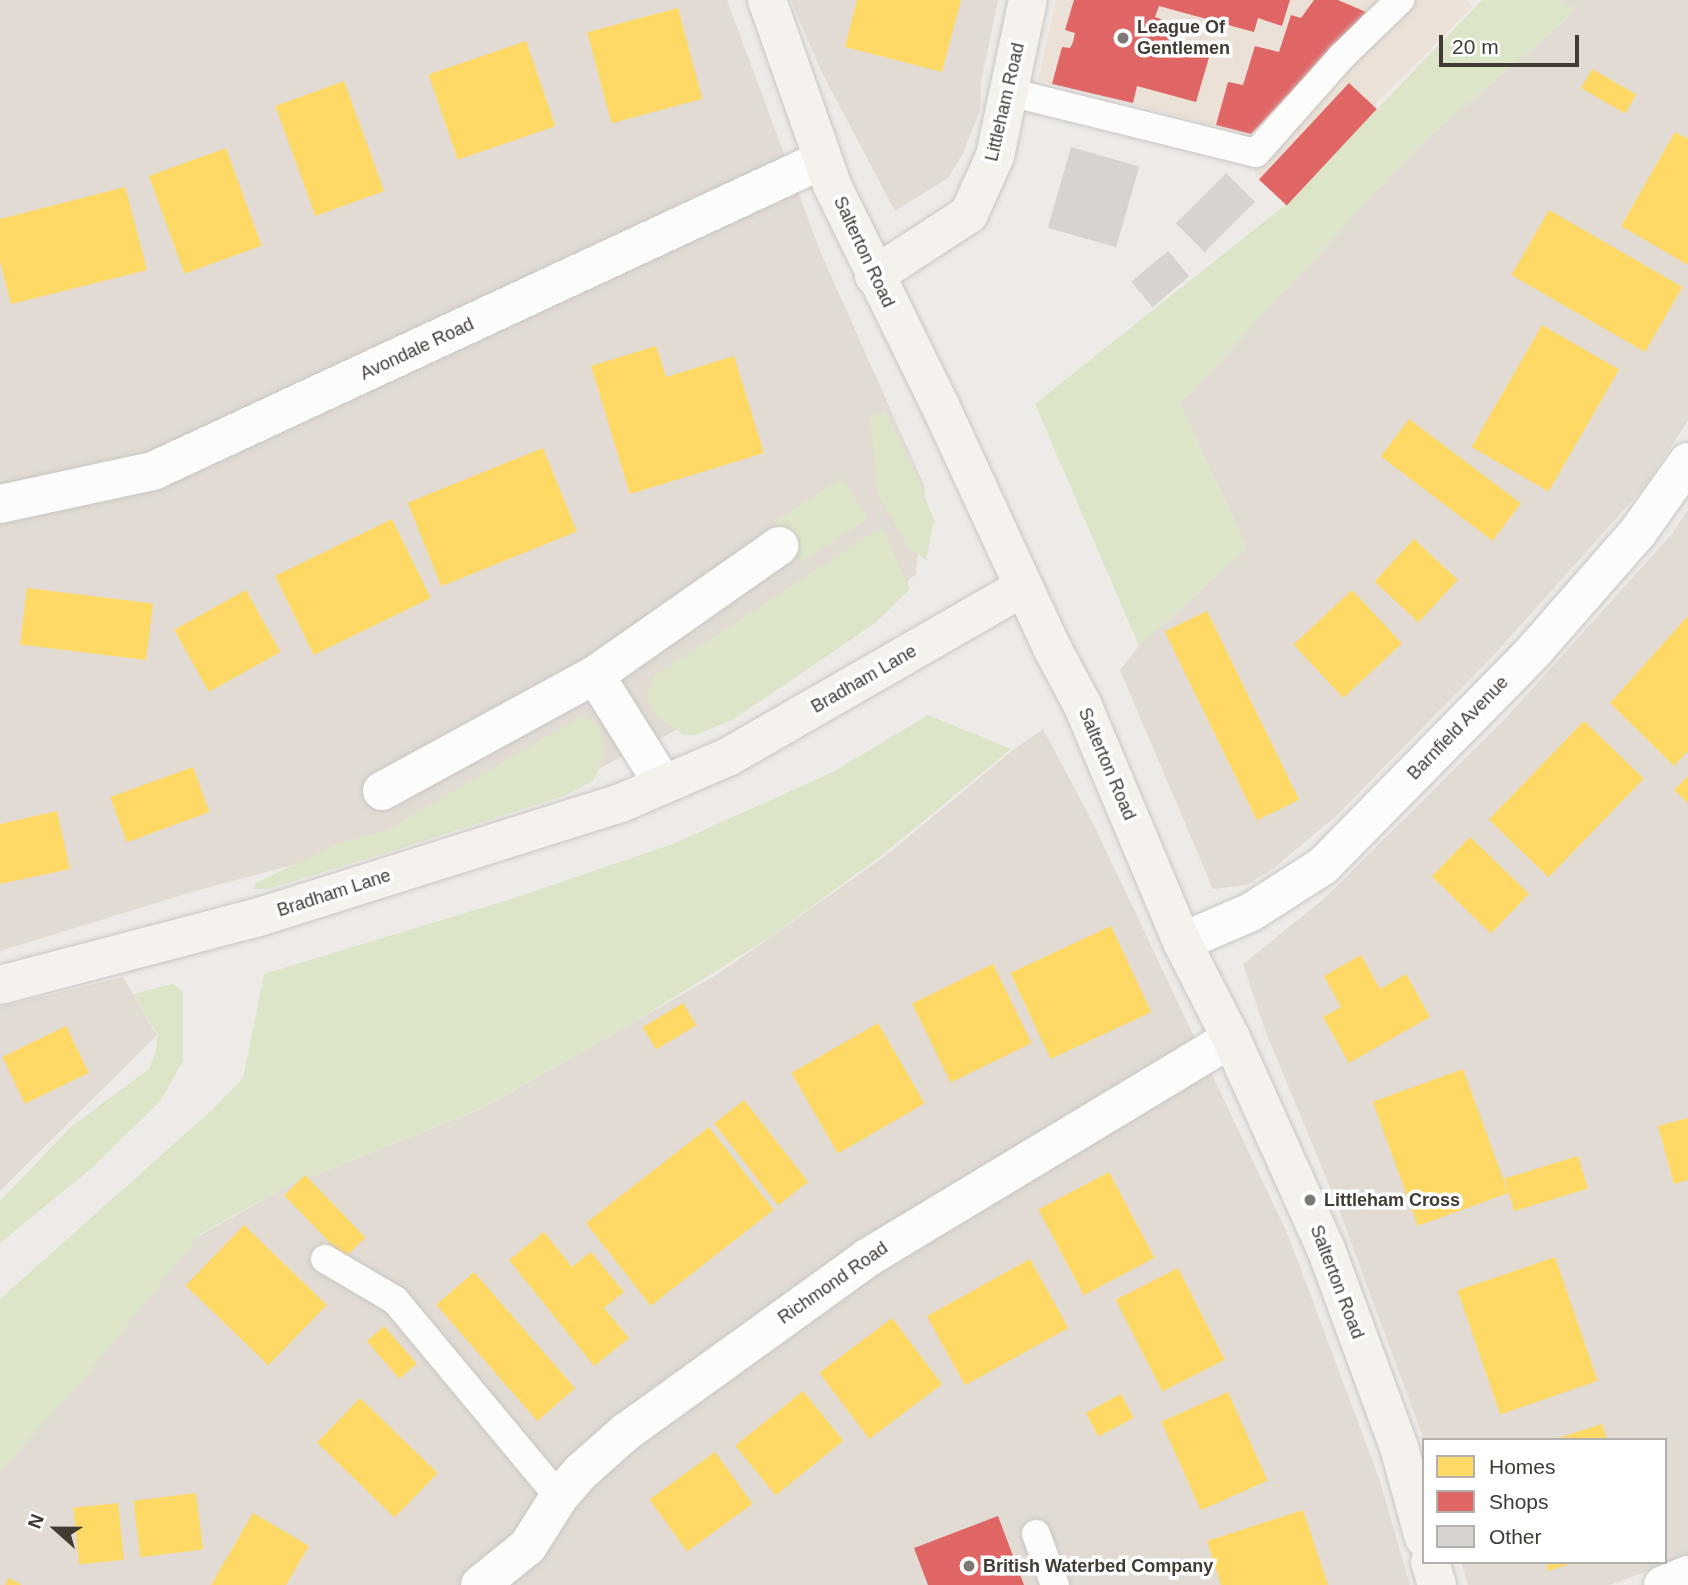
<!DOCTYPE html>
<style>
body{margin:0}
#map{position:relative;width:1688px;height:1585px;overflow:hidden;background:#edeae7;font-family:Arial,sans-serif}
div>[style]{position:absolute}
.residential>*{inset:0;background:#e1dbd4}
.commercial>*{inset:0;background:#ece1d7}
.green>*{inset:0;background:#dde5c8;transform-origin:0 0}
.homes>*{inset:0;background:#ffd966;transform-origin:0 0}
.shops>*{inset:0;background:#e06666;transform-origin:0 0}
.building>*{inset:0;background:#d7d3cf;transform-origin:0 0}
.roads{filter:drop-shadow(0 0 2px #c9c6c3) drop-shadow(0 0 2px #c9c6c3)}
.lane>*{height:28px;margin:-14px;padding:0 14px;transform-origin:14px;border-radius:14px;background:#fcfcfb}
.street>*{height:38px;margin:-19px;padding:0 19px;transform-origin:19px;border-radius:19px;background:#fcfcfb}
.secondary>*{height:38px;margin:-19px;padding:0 19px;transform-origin:19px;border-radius:19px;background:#f5f2ed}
.dots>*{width:19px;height:19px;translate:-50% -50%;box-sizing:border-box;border:4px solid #fff;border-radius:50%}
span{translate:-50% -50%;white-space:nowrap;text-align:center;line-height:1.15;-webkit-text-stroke:7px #fff;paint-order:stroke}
.poi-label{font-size:18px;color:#413b34;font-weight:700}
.left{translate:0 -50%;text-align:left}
.street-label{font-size:18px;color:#413b34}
.legend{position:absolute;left:1422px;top:1438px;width:245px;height:126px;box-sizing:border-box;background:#fff;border:2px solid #b3b1ae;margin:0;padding:9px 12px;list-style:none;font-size:21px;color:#413b34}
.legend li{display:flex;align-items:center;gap:14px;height:35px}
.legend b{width:35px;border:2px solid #b3b1ae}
.north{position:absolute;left:21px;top:1494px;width:70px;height:70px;-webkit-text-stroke:5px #fff;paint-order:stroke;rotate:291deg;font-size:19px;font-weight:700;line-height:28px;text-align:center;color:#413b34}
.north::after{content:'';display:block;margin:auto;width:24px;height:32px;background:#413b34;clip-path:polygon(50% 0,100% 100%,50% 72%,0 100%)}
.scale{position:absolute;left:1439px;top:35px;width:140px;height:32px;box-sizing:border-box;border:4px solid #413b34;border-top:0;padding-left:9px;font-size:21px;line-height:24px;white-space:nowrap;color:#413b34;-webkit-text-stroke:5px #fff;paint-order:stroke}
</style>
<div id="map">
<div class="residential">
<div style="clip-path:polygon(0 0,727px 0,820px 251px,925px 487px,916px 574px,801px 668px,536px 800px,195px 891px,0 951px)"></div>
<div style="clip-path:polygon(791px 0,998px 0,981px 82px,980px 111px,963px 153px,948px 178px,895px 211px,821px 71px)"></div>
<div style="clip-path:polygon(1558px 0,1688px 0,1688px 421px,1645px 486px,1494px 655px,1335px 817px,1275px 867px,1247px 885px,1213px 889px,1120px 670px,1139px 646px,1247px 548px,1180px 404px,1418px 146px,1565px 20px,1573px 9px)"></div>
<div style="clip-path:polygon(1688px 510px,1688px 1556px,1610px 1585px,1468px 1585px,1461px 1562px,1665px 1562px,1665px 1440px,1424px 1440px,1337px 1204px,1265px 1030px,1243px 964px,1325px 898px,1505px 719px,1671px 535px)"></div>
<div style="clip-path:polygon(1043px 729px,1092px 821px,1288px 1235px,1379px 1478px,1410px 1585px,0 1585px,0 1385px,161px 1257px,290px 1185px,483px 1108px,718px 974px,888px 854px,1013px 750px)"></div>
<div style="clip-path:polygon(123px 977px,157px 1035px,0 1191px,0 1007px)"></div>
</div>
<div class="commercial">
<div style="clip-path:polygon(1056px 0,1466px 0,1472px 7px,1282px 199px,1257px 177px,1242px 133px,1038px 80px)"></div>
</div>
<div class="green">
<div style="clip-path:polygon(1482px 0,1558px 0,1573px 9px,1565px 20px,1418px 146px,1180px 404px,1247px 548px,1139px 646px,1035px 404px,1284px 206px)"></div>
<div style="clip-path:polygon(885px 411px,918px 479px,934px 520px,926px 560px,909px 548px,878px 495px,870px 418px)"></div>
<div style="left:842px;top:478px;width:48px;height:80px;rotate:57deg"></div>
<div style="clip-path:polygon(882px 527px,910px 589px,875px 623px,734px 719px,695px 735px,683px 734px,657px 717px,647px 697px,654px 676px)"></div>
<div style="clip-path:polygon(928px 715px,1011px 749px,882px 855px,769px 938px,634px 1022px,482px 1108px,290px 1185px,200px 1234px,83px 1380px,0 1471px,0 1299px,212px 1110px,243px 1078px,264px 974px,508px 900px,673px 844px,833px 772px)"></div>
<div style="clip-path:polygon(581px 716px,599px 727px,605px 754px,593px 781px,564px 796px,379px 855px,268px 889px,253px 889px,256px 883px,334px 845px,386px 831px)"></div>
<div style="clip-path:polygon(173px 984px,183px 992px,183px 1061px,160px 1101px,93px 1167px,0 1243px,0 1201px,72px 1126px,149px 1069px,156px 1051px,158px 1035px,133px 994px)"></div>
</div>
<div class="homes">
<div style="clip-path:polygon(857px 0,961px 0,942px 72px,845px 47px)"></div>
<div style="left:678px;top:8px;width:94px;height:94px;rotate:75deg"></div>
<div style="left:526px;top:41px;width:90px;height:103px;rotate:71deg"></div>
<div style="left:1592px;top:69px;width:51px;height:22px;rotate:30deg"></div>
<div style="left:344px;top:81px;width:117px;height:73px;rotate:70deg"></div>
<div style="clip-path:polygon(1675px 132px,1688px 139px,1688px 265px,1621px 226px)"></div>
<div style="left:226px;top:148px;width:104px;height:82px;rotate:70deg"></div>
<div style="clip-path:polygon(125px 187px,147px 270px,11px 304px,0 261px,0 219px)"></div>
<div style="left:1549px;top:210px;width:154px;height:75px;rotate:30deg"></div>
<div style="left:1542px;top:325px;width:89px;height:141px;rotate:30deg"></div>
<div style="clip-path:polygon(656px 346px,666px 377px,734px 356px,764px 453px,630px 494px,591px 366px)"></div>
<div style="left:1409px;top:419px;width:140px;height:47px;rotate:37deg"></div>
<div style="left:543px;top:448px;width:90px;height:146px;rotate:68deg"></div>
<div style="left:392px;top:519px;width:88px;height:130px;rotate:64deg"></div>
<div style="left:1414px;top:539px;width:60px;height:58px;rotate:43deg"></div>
<div style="left:27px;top:588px;width:127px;height:57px;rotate:7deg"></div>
<div style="left:246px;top:590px;width:71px;height:82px;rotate:61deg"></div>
<div style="left:1352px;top:590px;width:73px;height:80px;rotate:47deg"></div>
<div style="left:1207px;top:611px;width:210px;height:47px;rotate:64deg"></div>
<div style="clip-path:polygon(1688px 616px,1688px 751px,1674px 766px,1610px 703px)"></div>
<div style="left:1584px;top:721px;width:83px;height:137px;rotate:44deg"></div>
<div style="left:193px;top:767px;width:48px;height:88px;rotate:70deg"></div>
<div style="clip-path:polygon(1688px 776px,1688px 803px,1674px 790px)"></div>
<div style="clip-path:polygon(57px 811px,70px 869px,0 884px,0 824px)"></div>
<div style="left:1470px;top:837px;width:82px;height:55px;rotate:44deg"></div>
<div style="left:1111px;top:926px;width:95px;height:111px;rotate:65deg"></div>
<div style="clip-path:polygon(1361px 955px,1380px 989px,1406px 974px,1430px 1017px,1349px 1063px,1323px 1017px,1341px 1007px,1324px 976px)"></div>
<div style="left:993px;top:964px;width:88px;height:90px;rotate:64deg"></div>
<div style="left:683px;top:1003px;width:26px;height:47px;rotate:59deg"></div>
<div style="left:878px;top:1023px;width:93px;height:100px;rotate:60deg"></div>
<div style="left:66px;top:1026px;width:52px;height:71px;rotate:64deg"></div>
<div style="left:1463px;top:1069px;width:132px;height:96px;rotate:70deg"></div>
<div style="left:744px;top:1100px;width:104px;height:38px;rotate:52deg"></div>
<div style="clip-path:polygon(1688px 1118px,1688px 1180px,1674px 1184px,1658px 1126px)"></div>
<div style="left:709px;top:1127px;width:105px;height:156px;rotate:52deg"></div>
<div style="left:1578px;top:1156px;width:34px;height:77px;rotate:73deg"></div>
<div style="left:1109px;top:1172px;width:97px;height:80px;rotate:62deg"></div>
<div style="left:305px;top:1175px;width:87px;height:29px;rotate:46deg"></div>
<div style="left:244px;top:1225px;width:115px;height:84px;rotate:44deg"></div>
<div style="clip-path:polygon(544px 1232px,572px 1267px,591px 1252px,624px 1292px,604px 1308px,629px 1338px,594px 1366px,509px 1260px)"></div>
<div style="left:1555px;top:1257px;width:131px;height:103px;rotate:71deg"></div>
<div style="left:1030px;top:1259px;width:79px;height:118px;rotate:61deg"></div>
<div style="left:1178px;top:1268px;width:103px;height:70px;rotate:63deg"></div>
<div style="left:474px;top:1272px;width:154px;height:50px;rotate:49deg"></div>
<div style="left:892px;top:1318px;width:83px;height:91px;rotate:53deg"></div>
<div style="left:384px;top:1326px;width:50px;height:23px;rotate:49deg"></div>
<div style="left:803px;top:1391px;width:64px;height:87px;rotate:51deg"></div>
<div style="left:1228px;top:1392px;width:97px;height:73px;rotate:66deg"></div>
<div style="left:1121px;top:1394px;width:27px;height:40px;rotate:62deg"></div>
<div style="left:360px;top:1398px;width:108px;height:62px;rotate:44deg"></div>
<div style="clip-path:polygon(1602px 1424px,1607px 1440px,1555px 1440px,1555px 1439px)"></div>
<div style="left:715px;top:1452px;width:64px;height:81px;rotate:54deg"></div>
<div style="left:196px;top:1493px;width:57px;height:63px;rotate:83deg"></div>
<div style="left:118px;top:1503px;width:57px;height:45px;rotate:84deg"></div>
<div style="clip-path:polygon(1303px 1510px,1328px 1585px,1221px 1585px,1207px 1541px)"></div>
<div style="clip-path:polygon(253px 1513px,309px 1546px,286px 1585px,211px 1585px)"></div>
<div style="clip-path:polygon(1546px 1562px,1572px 1562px,1573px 1563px,1548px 1571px)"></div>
<div style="clip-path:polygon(9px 1578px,22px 1585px,5px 1585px)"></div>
</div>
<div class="shops">
<div style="clip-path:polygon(1074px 0,1290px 0,1282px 26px,1258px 18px,1254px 32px,1159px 6px,1155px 17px,1175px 24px,1171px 43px,1210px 54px,1196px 102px,1137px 86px,1133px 103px,1052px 84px,1062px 47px,1070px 48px,1073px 42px,1075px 33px,1065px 30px)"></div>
<div style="clip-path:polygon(1314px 0,1338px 0,1366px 12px,1251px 134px,1216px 125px,1228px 82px,1243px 85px,1255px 46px,1279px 52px,1291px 15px,1301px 18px)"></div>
<div style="left:1349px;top:83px;width:38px;height:132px;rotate:43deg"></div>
<div style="clip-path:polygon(998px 1516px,1024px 1585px,928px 1585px,914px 1548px)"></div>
</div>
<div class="building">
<div style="left:1071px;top:147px;width:71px;height:84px;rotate:16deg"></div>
<div style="left:1226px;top:173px;width:41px;height:71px;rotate:45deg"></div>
<div style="left:1168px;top:251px;width:33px;height:48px;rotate:50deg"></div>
</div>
<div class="roads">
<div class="lane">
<div style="left:1009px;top:92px;width:254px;rotate:13.9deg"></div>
<div style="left:1256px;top:153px;width:130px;rotate:-48.4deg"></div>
<div style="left:1342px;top:56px;width:81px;rotate:-44deg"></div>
<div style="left:325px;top:1259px;width:81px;rotate:30.4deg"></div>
<div style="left:395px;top:1300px;width:256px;rotate:50.2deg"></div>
<div style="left:1036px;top:1534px;width:54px;rotate:69.6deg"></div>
</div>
<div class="street">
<div style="left:0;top:504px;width:157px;rotate:-12.2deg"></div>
<div style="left:153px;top:471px;width:738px;rotate:-24.93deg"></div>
<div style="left:595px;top:675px;width:128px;rotate:58deg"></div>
<div style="left:382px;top:791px;width:243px;rotate:-28.6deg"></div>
<div style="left:595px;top:675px;width:225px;rotate:-35deg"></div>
<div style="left:1182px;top:942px;width:75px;rotate:-23.5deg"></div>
<div style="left:1251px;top:912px;width:85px;rotate:-32.6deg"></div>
<div style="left:1323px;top:866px;width:301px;rotate:-45.5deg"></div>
<div style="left:1534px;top:651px;width:158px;rotate:-48.8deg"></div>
<div style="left:1638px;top:532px;width:86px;rotate:-54.5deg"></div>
<div style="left:480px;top:1585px;width:62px;rotate:-39.1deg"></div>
<div style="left:528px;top:1546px;width:58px;rotate:-57.7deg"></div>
<div style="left:559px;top:1497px;width:35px;rotate:-49deg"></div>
<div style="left:582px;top:1471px;width:59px;rotate:-41.6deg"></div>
<div style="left:626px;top:1432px;width:297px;rotate:-35.8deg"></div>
<div style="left:867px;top:1258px;width:425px;rotate:-31.1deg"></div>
<div style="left:1663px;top:1585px;width:27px;rotate:-22deg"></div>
</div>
<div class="secondary">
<div style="left:767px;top:0;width:196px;rotate:70.6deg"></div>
<div style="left:832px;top:185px;width:241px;rotate:63.9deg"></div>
<div style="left:938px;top:401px;width:270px;rotate:65.2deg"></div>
<div style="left:1051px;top:646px;width:66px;rotate:61.9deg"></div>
<div style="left:1082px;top:704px;width:258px;rotate:67.2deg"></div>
<div style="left:1182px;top:942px;width:108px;rotate:63deg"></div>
<div style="left:1231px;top:1038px;width:231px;rotate:65.8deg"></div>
<div style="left:1326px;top:1249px;width:211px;rotate:69.8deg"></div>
<div style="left:1399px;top:1447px;width:94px;rotate:74.6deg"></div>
<div style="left:874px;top:276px;width:113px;rotate:-33.1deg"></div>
<div style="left:969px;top:214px;width:64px;rotate:-65.9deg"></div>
<div style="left:995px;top:156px;width:159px;rotate:-78.1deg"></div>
<div style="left:0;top:985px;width:265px;rotate:-14.7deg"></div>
<div style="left:256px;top:918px;width:383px;rotate:-17.5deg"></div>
<div style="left:621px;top:803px;width:116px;rotate:-23.3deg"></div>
<div style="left:728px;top:757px;width:341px;rotate:-29.9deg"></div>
<div style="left:1430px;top:1562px;width:24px;rotate:73deg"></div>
</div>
</div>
<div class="dots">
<div style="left:1123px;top:38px;background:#7d7873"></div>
<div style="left:1310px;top:1200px;background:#7d7873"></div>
<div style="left:969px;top:1566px;background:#7d7873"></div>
</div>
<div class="poi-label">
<span class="left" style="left:1137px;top:38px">League Of<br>Gentlemen</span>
<span class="left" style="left:1324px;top:1200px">Littleham Cross</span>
<span class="left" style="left:983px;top:1566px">British Waterbed Company</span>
</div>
<div class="street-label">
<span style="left:1005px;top:102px;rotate:-77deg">Littleham Road</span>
<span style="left:864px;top:252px;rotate:65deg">Salterton Road</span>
<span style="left:417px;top:349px;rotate:-25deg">Avondale Road</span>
<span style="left:864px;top:679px;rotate:-30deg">Bradham Lane</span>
<span style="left:1458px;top:728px;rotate:-46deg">Barnfield Avenue</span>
<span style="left:1107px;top:764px;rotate:67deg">Salterton Road</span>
<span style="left:334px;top:893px;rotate:-18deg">Bradham Lane</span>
<span style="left:1337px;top:1282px;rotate:69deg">Salterton Road</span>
<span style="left:833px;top:1283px;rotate:-35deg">Richmond Road</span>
</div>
<ul class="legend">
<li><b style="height:19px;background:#ffd966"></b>Homes</li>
<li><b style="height:19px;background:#e06666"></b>Shops</li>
<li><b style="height:19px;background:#d7d3cf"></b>Other</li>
</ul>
<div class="north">N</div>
<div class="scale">20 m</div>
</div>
